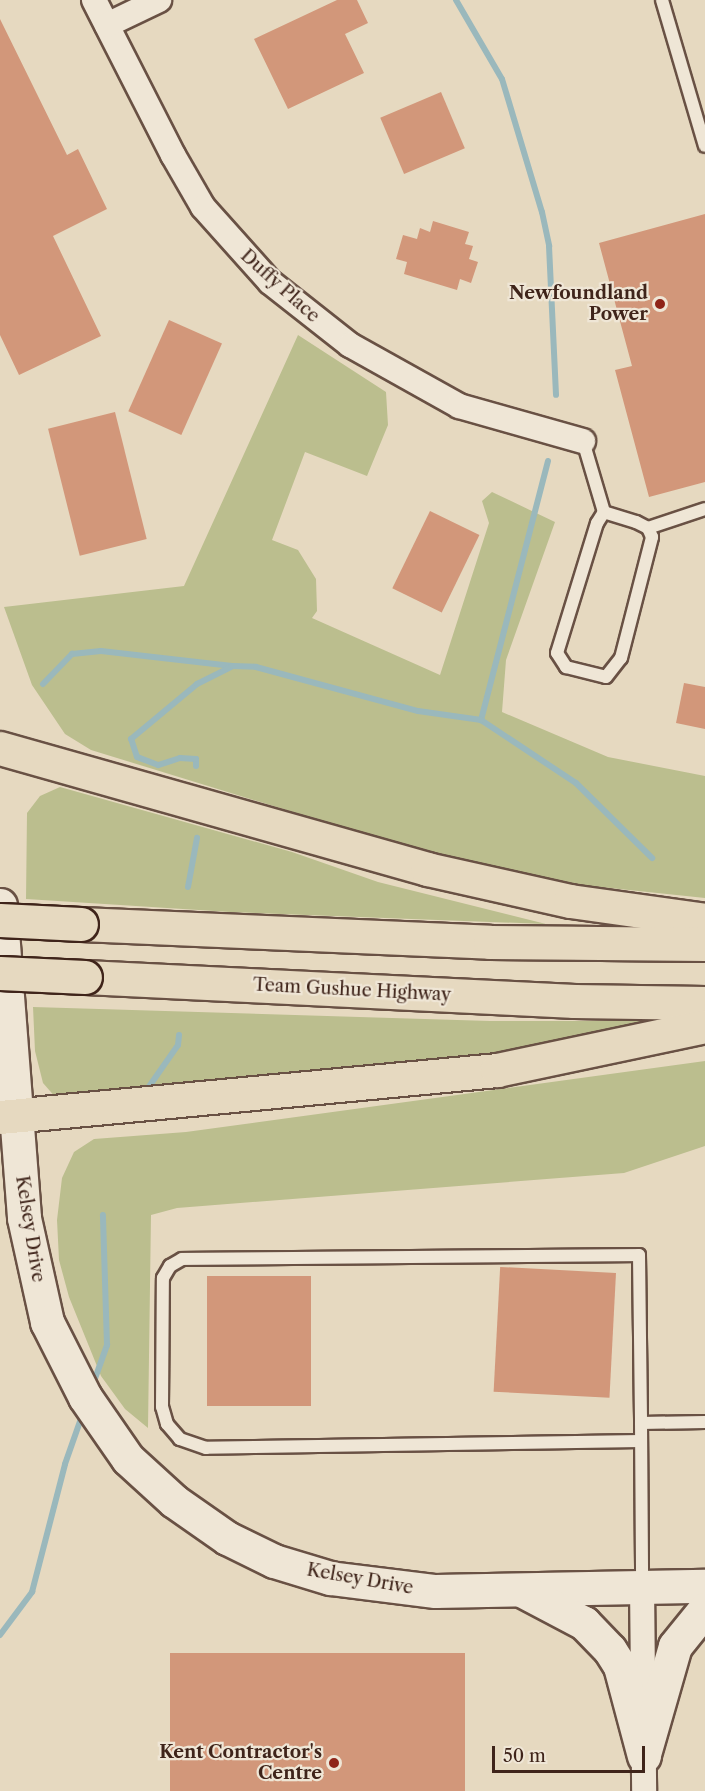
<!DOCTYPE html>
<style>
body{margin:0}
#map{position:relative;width:705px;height:1791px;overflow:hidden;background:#e6d9c0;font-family:"Libre Caslon Text",serif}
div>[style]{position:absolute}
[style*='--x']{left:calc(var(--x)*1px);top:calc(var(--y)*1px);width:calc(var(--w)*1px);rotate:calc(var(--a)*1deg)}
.green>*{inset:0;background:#bbbe8e}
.stream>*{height:6px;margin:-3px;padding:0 3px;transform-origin:3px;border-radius:3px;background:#9ab8bc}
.building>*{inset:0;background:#d2977a;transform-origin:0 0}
.roads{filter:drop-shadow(2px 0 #695144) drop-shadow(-2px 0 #695144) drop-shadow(0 2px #695144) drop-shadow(0 -2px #695144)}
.service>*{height:12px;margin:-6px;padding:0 6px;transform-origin:6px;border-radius:6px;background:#efe6d6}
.minor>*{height:24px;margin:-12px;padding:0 12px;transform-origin:12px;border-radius:12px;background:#efe6d6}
.secondary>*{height:33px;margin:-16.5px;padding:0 16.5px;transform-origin:16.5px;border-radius:16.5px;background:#efe6d6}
.motorway>*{height:33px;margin:-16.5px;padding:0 16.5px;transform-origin:16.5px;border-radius:16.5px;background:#e6d9c0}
.bridges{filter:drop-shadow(2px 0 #3f241a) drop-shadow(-2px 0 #3f241a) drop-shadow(0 2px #3f241a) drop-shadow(0 -2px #3f241a)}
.motorway-bridge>*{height:33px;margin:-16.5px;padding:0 16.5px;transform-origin:16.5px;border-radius:16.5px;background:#e6d9c0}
.dots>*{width:16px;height:16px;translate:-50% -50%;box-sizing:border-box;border:3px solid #efe6d6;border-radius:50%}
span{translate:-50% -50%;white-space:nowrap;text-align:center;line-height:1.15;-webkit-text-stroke:4.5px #efe6d6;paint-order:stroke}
.street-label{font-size:18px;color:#3f241a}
.poi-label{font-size:18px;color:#3f241a;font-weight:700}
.right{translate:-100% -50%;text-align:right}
.scale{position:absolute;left:492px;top:1746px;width:153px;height:27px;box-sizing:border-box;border:3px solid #3f241a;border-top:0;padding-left:8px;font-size:18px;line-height:21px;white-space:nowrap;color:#3f241a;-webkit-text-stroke:4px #efe6d6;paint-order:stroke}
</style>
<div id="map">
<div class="green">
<i style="clip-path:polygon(298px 335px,386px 392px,388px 425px,367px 476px,305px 452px,272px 540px,298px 550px,316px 579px,317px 611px,312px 618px,440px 675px,489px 523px,482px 501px,492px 492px,555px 522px,506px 660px,502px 712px,608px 757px,705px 776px,705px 898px,553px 882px,436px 856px,91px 750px,65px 734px,32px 685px,4px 607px,184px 586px)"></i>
<i style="clip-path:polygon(60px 787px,292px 852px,378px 882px,546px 924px,230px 912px,26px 899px,27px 813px,40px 796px)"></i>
<i style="clip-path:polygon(33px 1007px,490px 1021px,705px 1021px,407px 1068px,57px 1099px,43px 1083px,35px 1051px)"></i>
<i style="clip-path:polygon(705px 1061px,705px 1146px,624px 1173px,177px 1208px,151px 1215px,148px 1428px,125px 1409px,101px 1376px,69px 1297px,59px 1260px,57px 1220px,62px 1178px,74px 1152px,94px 1139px,186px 1132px)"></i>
</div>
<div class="stream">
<i style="--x:456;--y:0;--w:91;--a:59.8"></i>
<i style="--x:502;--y:79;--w:139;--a:73.3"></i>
<i style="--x:542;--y:212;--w:35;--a:78"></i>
<i style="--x:549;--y:246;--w:149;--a:87.3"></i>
<i style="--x:548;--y:461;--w:268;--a:104.5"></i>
<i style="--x:481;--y:720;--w:114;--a:33.6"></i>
<i style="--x:576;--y:783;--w:107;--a:44.6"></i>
<i style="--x:43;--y:684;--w:42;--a:-46"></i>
<i style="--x:72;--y:654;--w:29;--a:-6"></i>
<i style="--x:101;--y:651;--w:132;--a:6.5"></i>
<i style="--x:196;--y:766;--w:7;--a:-90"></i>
<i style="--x:196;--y:759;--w:16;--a:-176"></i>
<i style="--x:180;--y:758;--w:23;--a:162"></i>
<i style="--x:158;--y:765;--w:22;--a:-159"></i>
<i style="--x:137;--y:757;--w:19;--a:-108"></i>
<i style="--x:131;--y:739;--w:86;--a:-39.8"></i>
<i style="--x:197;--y:684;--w:40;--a:-26.6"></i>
<i style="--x:233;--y:666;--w:23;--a:2"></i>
<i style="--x:256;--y:667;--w:168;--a:15.2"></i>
<i style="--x:418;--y:711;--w:64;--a:8.1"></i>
<i style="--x:188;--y:887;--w:50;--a:-79.6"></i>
<i style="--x:148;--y:1088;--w:52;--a:-55.1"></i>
<i style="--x:178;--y:1045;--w:10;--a:-84"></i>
<i style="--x:92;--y:1387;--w:45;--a:-70.3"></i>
<i style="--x:107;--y:1345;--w:130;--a:-91.8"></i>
<i style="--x:0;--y:1635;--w:54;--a:-53.3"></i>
<i style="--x:32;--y:1592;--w:132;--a:-75.5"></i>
<i style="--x:65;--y:1464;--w:54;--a:-70.6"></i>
</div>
<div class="building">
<i style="clip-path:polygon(337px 0,357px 0,368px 23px,345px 34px,364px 73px,288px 109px,254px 39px)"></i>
<i style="clip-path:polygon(0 19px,67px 155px,78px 149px,107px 209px,53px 236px,101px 336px,19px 375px,0 335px)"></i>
<i style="left:441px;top:92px;width:61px;height:66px;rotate:67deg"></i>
<i style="clip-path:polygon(705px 214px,705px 482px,649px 497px,615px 370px,632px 366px,599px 243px)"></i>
<i style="clip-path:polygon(433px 221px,469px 232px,465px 244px,473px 246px,469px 259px,478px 262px,471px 283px,460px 279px,457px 290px,404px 274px,407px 262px,396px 259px,403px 235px,417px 239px,420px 228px,430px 232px)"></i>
<i style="left:169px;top:320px;width:58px;height:100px;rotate:24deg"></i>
<i style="left:115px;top:412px;width:131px;height:69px;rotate:76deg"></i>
<i style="left:430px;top:511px;width:55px;height:86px;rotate:26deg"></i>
<i style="clip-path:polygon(684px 683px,705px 687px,705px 729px,676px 723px)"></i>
<i style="left:616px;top:1273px;width:125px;height:116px;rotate:93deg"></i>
<i style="left:311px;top:1276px;width:130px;height:104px;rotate:90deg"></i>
<i style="left:465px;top:1653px;width:138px;height:295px;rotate:90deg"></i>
</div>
<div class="roads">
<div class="service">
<i style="--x:662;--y:0;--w:152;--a:73.6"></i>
<i style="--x:583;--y:441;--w:74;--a:73.5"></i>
<i style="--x:604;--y:512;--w:13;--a:122"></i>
<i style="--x:597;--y:523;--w:136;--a:107.1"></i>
<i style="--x:557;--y:653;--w:17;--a:57"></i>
<i style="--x:566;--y:667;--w:41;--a:14"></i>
<i style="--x:606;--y:677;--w:24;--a:-52"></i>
<i style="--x:621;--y:658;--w:125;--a:-75.6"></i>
<i style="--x:652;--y:537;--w:10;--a:-114"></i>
<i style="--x:648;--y:528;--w:13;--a:-153"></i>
<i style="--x:636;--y:522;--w:34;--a:-163"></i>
<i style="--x:648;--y:528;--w:60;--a:-18.4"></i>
<i style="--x:641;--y:1423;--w:64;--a:-0.9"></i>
<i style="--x:641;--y:1441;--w:435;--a:179.1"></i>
<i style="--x:206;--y:1448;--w:28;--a:-161"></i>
<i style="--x:180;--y:1439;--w:20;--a:-131"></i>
<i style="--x:167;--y:1424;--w:18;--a:-106"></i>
<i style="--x:162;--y:1407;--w:129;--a:-89.6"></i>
<i style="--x:163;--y:1278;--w:14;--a:-60"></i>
<i style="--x:170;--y:1266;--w:14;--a:-30"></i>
<i style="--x:182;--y:1259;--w:457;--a:-0.5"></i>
<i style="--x:639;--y:1255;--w:168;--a:89.3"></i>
<i style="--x:641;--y:1423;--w:162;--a:89.6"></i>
</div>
<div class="minor">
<i style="--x:94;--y:0;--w:174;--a:63"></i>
<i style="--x:173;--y:155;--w:60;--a:60"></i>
<i style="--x:203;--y:207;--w:101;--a:48.2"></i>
<i style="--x:270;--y:282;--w:102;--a:38.2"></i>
<i style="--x:350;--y:345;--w:125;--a:29.2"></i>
<i style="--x:459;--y:406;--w:129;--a:15.8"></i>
<i style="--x:107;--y:25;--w:58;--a:-25.7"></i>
<i style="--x:642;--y:1585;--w:206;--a:89.4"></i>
</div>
<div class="secondary">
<i style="--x:0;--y:905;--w:314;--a:85.6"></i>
<i style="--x:24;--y:1218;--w:107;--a:77.5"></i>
<i style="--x:47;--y:1322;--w:84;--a:63.1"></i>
<i style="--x:85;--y:1397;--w:75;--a:55.3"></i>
<i style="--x:128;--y:1459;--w:62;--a:42.4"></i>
<i style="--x:174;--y:1501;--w:65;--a:34.9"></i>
<i style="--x:227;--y:1538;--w:52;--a:26.1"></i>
<i style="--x:274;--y:1561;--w:59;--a:16.9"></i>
<i style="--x:330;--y:1578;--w:106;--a:7.1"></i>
<i style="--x:435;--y:1591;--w:270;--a:-1.1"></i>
<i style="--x:523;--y:1591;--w:69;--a:27.7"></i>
<i style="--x:584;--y:1623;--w:37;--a:46"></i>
<i style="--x:610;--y:1650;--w:19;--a:58"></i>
<i style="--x:620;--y:1666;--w:93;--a:75.1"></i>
<i style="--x:644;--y:1754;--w:112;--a:-74"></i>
<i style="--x:675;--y:1646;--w:48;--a:-51"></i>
</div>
<div class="motorway">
<i style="--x:0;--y:748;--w:444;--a:15.8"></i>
<i style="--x:427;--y:869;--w:147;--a:12.6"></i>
<i style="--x:570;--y:901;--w:136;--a:8"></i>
<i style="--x:81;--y:924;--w:409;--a:2.5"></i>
<i style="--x:490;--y:942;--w:215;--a:0.5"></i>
<i style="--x:85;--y:977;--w:490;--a:2.8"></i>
<i style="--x:574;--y:1001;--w:131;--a:0.9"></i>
<i style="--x:0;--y:1117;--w:499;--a:-5.4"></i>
<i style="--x:497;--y:1070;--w:213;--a:-11.9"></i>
</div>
</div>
<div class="bridges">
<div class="motorway-bridge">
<i style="--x:0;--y:920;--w:81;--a:2.8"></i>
<i style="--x:0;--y:973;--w:85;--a:2.7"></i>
</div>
</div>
<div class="dots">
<i style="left:660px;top:304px;background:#8f2418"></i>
<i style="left:334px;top:1763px;background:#8f2418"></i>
</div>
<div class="street-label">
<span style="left:280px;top:286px;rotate:42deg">Duffy Place</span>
<span style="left:352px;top:990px;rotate:3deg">Team Gushue Highway</span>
<span style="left:30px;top:1229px;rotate:81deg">Kelsey Drive</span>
<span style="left:360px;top:1579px;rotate:10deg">Kelsey Drive</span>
</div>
<div class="poi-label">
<span class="right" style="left:648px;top:304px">Newfoundland<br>Power</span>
<span class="right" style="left:322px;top:1763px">Kent Contractor's<br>Centre</span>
</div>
<div class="scale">50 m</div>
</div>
